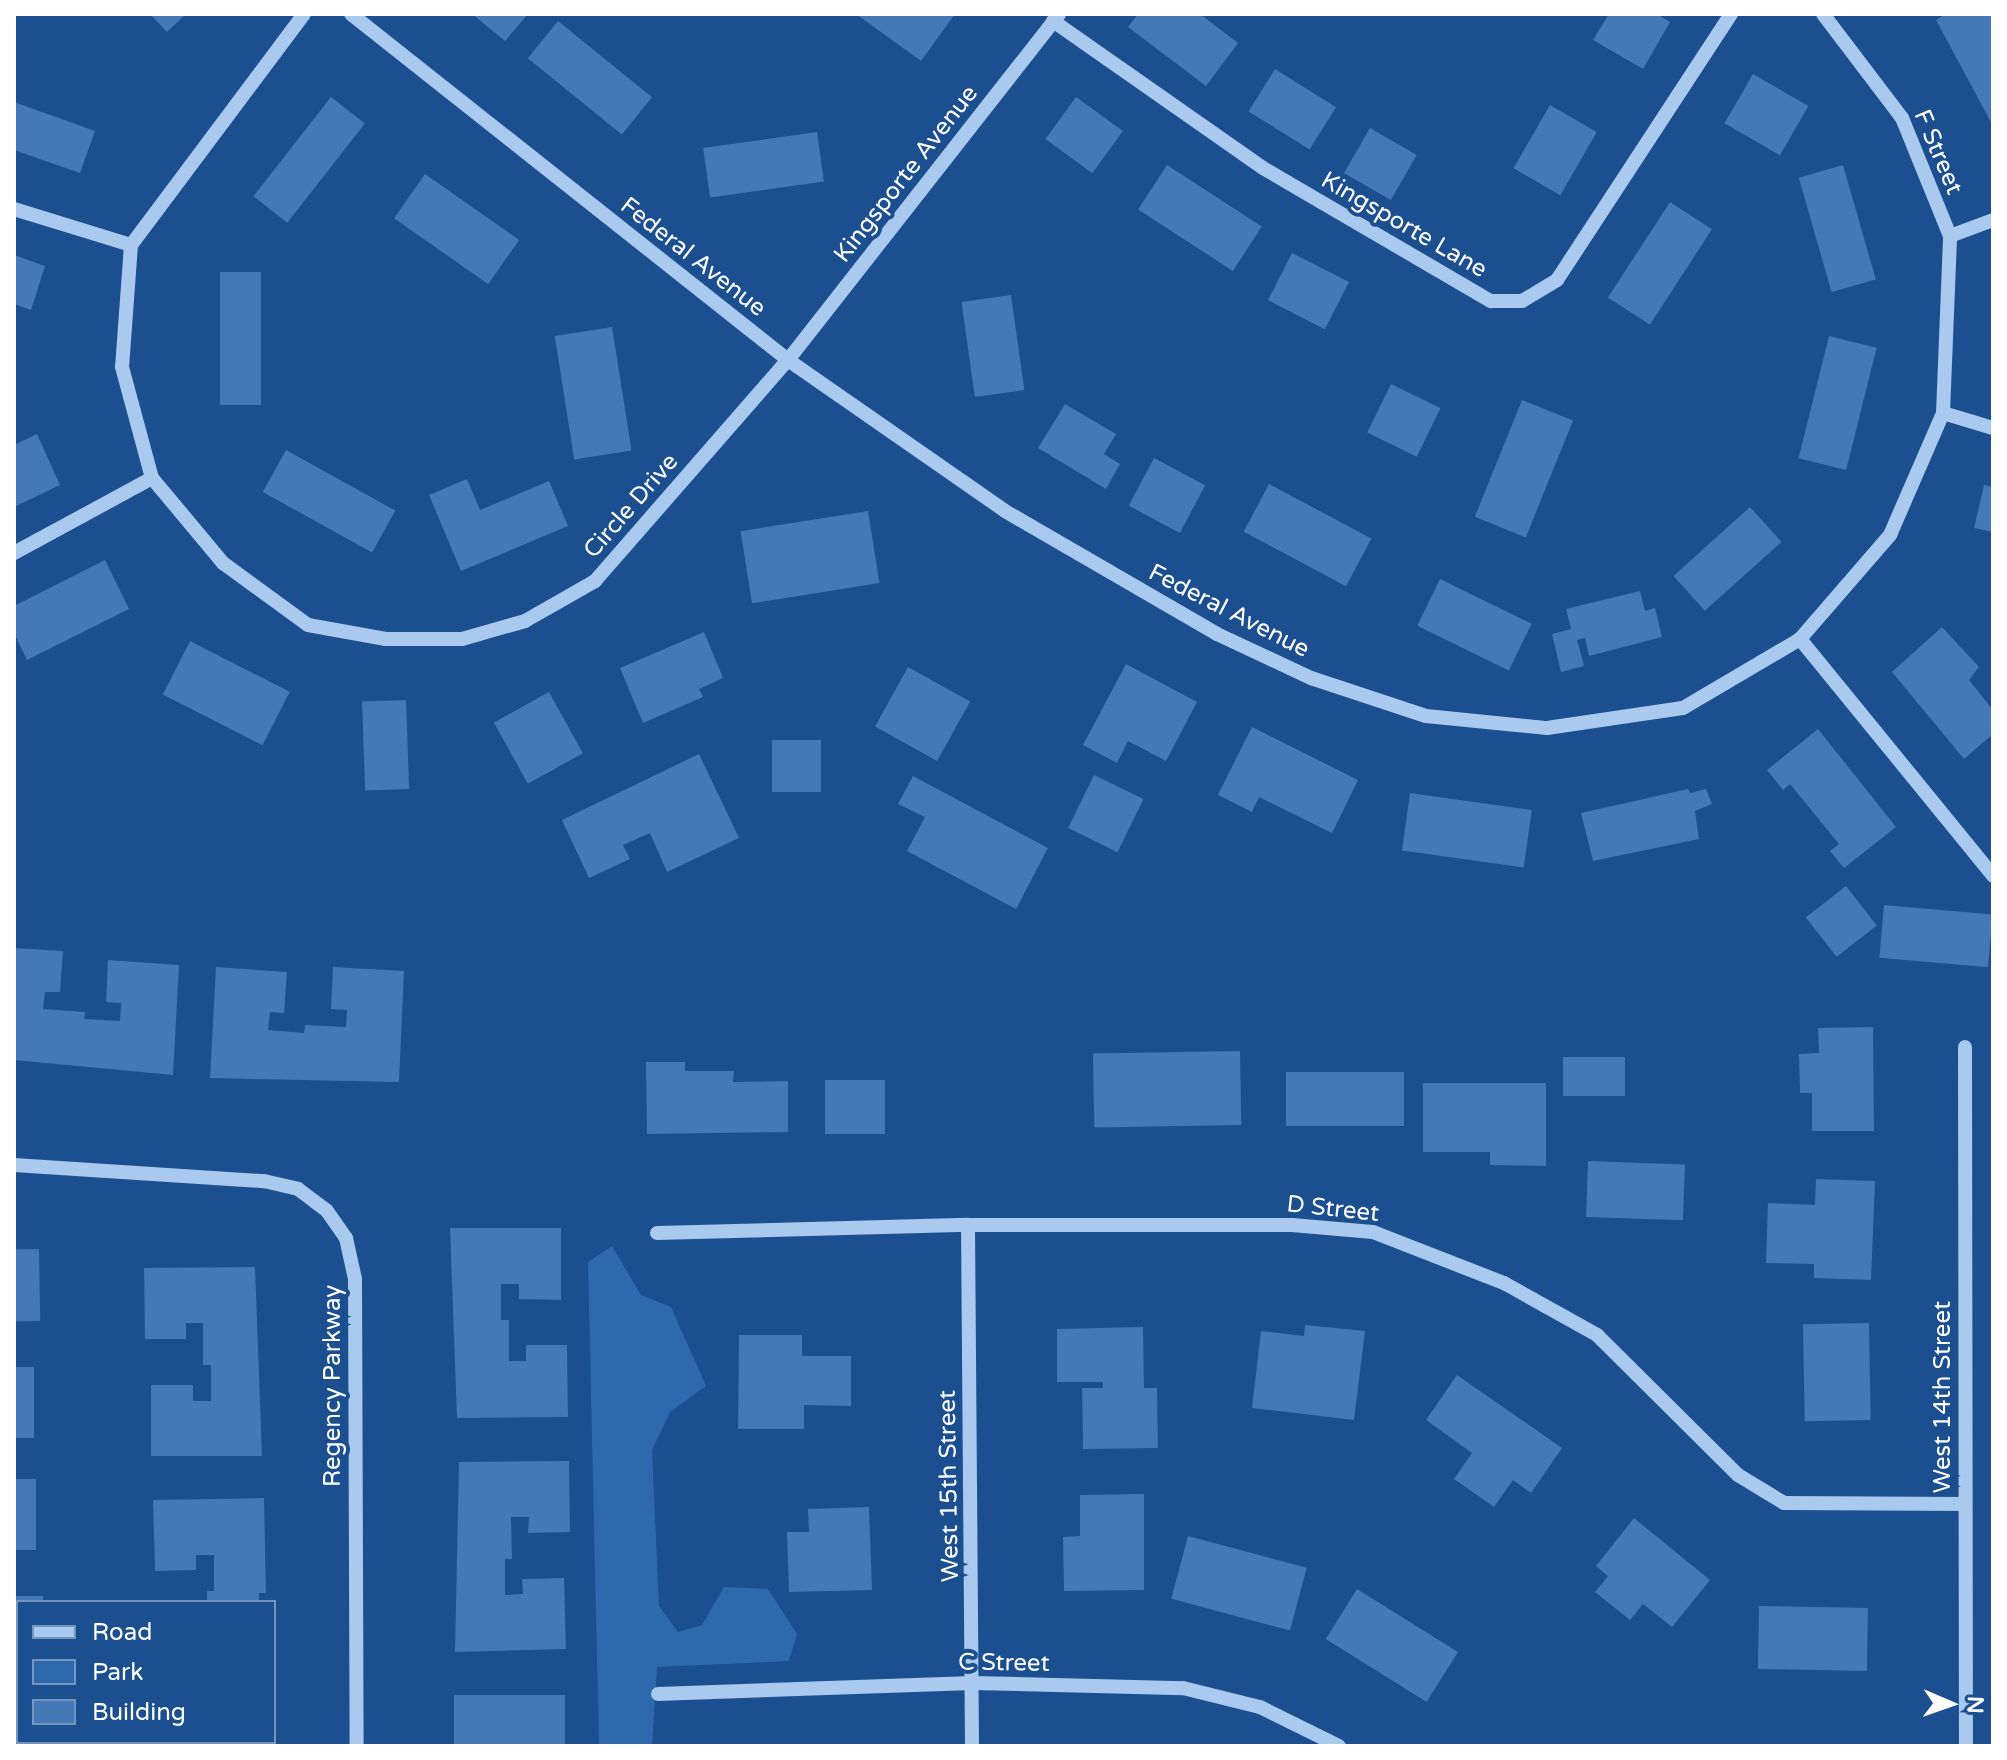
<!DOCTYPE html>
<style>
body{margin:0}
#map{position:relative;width:2007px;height:1760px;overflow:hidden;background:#1b4f8f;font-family:"Varela Round",sans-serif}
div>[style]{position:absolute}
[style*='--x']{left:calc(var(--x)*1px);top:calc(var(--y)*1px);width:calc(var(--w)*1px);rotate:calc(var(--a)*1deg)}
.green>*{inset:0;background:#2e69ad}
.building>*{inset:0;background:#4478b7;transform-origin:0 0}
.minor>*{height:14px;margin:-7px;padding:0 7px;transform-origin:7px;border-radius:7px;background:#a9c9ee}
span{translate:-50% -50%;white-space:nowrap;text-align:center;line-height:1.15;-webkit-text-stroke:8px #1b4f8f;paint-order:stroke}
.street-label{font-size:24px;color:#fff}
.frame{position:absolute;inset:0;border:16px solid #fff;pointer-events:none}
.legend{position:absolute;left:16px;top:1600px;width:260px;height:144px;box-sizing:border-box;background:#1b4f8f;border:2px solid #7695bc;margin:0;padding:10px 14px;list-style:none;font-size:24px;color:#fff}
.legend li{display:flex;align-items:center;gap:16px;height:40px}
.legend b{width:40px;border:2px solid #7695bc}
.north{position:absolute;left:1911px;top:1664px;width:80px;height:80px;-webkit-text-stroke:6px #1b4f8f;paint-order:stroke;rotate:92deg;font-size:22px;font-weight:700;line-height:32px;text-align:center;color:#fff}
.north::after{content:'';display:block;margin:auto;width:28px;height:36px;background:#fff;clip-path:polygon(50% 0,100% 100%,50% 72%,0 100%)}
</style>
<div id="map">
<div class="green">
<i style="clip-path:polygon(612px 1246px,641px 1295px,671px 1307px,706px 1386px,670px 1412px,652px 1450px,659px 1606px,678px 1632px,702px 1625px,724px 1587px,768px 1589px,797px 1634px,789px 1661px,657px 1667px,652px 1746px,599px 1746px,588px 1262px)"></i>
</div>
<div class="building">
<i style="clip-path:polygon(150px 14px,186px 14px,167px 32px)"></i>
<i style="clip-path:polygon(472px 14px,528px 14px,505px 41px)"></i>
<i style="clip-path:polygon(856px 14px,955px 14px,921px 61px)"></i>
<i style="clip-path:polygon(1138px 14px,1200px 14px,1238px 43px,1206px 86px,1128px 27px)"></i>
<i style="clip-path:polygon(1609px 14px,1657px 14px,1670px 22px,1643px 69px,1593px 40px)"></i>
<i style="clip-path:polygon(1946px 14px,1993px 14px,1993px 126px,1936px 20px)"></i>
<i style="left:558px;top:21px;width:121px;height:48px;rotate:39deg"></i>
<i style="left:1275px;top:69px;width:72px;height:50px;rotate:32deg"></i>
<i style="left:1753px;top:74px;width:64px;height:57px;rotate:30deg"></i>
<i style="left:331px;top:97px;width:43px;height:126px;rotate:38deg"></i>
<i style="left:1076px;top:97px;width:58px;height:52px;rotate:36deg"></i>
<i style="clip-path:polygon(14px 102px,95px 131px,80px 173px,14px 150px)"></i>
<i style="left:1550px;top:105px;width:54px;height:73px;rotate:30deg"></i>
<i style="left:1370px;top:128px;width:54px;height:52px;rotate:30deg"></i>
<i style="left:817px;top:132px;width:50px;height:115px;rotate:82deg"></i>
<i style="left:1167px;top:165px;width:113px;height:53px;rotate:33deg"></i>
<i style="left:1843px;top:165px;width:119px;height:46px;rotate:74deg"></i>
<i style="left:425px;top:174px;width:115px;height:54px;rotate:35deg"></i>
<i style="left:1670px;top:202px;width:50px;height:114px;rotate:33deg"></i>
<i style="left:1292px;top:253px;width:64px;height:53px;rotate:27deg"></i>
<i style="clip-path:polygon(14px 255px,45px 266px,31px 310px,14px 304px)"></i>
<i style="left:220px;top:272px;width:41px;height:133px"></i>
<i style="left:1011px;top:295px;width:96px;height:50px;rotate:82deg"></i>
<i style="left:612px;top:327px;width:125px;height:58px;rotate:81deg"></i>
<i style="left:1829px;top:336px;width:49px;height:126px;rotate:14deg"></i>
<i style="left:1391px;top:384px;width:55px;height:54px;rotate:26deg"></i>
<i style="left:1522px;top:400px;width:55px;height:126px;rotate:22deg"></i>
<i style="clip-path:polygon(1065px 404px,1116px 434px,1104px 454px,1120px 464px,1106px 489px,1038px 448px)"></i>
<i style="clip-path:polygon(37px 434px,60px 485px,14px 507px,14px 445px)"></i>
<i style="left:286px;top:450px;width:125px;height:48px;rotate:29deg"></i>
<i style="left:1154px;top:458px;width:58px;height:54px;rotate:28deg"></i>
<i style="clip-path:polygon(467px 479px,480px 510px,549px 481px,568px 526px,461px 571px,429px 495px)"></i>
<i style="left:1269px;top:484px;width:116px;height:54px;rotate:28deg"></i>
<i style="clip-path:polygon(1984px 485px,1993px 487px,1993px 532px,1974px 528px)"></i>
<i style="left:1750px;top:507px;width:47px;height:103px;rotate:48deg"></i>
<i style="left:868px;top:511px;width:73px;height:129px;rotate:81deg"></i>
<i style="clip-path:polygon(105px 560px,129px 609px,27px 660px,14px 633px,14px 606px)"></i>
<i style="left:1440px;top:579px;width:102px;height:52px;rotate:26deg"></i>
<i style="clip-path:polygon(1640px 591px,1645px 611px,1655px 608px,1662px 637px,1589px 656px,1585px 638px,1577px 640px,1584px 666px,1561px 672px,1552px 634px,1571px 629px,1566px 609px)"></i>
<i style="clip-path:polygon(1942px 627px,1979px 667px,1969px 680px,1993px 710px,1993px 734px,1964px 759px,1892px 672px)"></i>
<i style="clip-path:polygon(704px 632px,723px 678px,699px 689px,703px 697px,643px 723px,620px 668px)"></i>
<i style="left:190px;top:641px;width:112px;height:60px;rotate:27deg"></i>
<i style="clip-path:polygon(1126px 664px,1197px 702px,1166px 761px,1128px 741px,1117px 763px,1083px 745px)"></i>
<i style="left:908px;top:667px;width:71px;height:68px;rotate:29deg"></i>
<i style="left:549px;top:692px;width:70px;height:63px;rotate:61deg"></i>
<i style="left:406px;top:700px;width:89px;height:44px;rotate:88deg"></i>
<i style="clip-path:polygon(1252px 727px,1358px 780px,1332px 833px,1259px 797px,1252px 812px,1218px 795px)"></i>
<i style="clip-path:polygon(1818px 729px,1896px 827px,1844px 868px,1830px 851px,1839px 844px,1790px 784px,1783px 790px,1767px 770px)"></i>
<i style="left:821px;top:740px;width:52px;height:49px;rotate:90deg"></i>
<i style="clip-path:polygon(699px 754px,739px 838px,667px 872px,650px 833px,623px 845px,630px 859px,589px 878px,562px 820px)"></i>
<i style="left:1094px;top:775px;width:55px;height:59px;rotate:26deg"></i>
<i style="clip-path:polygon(913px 776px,1048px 848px,1016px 909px,907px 851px,925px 817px,898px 804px)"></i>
<i style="clip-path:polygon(1688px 789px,1690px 793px,1706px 789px,1712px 804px,1695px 811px,1699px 839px,1593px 861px,1581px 813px)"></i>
<i style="left:1410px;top:793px;width:123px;height:58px;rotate:8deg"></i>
<i style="left:1846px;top:886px;width:50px;height:51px;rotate:52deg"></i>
<i style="left:1884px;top:905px;width:109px;height:53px;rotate:5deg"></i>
<i style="clip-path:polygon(14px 948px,63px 951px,60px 992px,45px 992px,43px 1009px,85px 1012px,84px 1019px,120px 1021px,121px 1003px,106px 1002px,108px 960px,179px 965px,173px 1075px,14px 1060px)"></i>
<i style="clip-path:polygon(216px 967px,287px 972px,284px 1013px,270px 1012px,268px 1030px,304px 1033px,305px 1025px,346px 1027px,347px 1010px,331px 1009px,333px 967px,404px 971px,399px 1082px,210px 1078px)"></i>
<i style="clip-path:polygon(1873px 1027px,1874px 1131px,1812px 1131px,1812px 1093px,1800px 1093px,1799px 1054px,1819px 1053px,1818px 1028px)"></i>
<i style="left:1240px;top:1051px;width:74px;height:147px;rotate:89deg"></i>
<i style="left:1563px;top:1057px;width:62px;height:39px"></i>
<i style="clip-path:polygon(646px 1062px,685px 1062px,685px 1071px,734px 1071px,733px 1082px,788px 1081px,788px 1132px,647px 1134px)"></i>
<i style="left:1286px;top:1072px;width:118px;height:54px"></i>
<i style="left:825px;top:1080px;width:60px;height:54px"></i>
<i style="clip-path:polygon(1423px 1083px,1546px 1083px,1546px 1166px,1490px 1165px,1490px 1152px,1423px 1152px)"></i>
<i style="left:1588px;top:1161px;width:97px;height:56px;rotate:2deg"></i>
<i style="clip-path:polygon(1816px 1179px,1875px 1181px,1871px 1280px,1814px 1278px,1814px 1264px,1766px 1263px,1768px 1203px,1815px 1205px)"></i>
<i style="clip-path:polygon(450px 1228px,561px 1228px,561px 1300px,519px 1299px,519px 1284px,501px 1284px,501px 1320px,509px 1320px,509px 1361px,526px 1361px,526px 1345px,567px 1345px,568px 1417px,457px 1418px)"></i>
<i style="left:39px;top:1249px;width:72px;height:25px;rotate:89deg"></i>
<i style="clip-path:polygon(255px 1267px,262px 1456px,151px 1456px,151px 1385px,193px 1385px,193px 1401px,211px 1401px,211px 1365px,203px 1365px,203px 1323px,186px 1323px,186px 1339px,145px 1339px,144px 1268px)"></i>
<i style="left:1869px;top:1323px;width:97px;height:66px;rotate:89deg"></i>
<i style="clip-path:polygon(1305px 1325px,1365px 1331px,1354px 1420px,1252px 1408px,1261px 1331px,1304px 1336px)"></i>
<i style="clip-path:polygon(1143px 1327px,1144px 1388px,1157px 1388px,1158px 1448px,1083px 1449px,1082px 1388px,1103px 1388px,1103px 1382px,1057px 1382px,1057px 1329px)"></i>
<i style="clip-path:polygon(739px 1335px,802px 1335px,802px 1356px,851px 1356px,851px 1406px,804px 1405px,804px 1429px,738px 1429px)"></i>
<i style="left:14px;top:1367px;width:20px;height:71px"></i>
<i style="clip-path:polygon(1457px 1375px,1562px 1448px,1531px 1493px,1513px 1480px,1494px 1507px,1454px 1479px,1472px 1453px,1426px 1420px)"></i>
<i style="clip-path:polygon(569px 1461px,570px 1532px,528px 1533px,529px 1517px,511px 1517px,512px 1559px,505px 1559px,505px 1595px,523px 1594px,522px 1579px,564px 1578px,566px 1649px,455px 1652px,459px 1462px)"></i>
<i style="left:14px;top:1479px;width:22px;height:71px"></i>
<i style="clip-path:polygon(1144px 1494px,1144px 1590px,1064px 1591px,1063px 1537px,1080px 1536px,1080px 1495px)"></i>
<i style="clip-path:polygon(264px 1498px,266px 1593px,259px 1593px,259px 1602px,207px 1602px,207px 1591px,214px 1591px,214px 1555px,196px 1555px,196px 1570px,155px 1571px,153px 1500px)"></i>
<i style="clip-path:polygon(869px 1507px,872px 1590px,789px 1592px,787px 1532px,809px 1532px,808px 1509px)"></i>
<i style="clip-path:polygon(1634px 1518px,1710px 1580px,1672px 1627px,1643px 1604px,1630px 1620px,1595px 1592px,1608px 1576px,1596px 1566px)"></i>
<i style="left:1188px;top:1536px;width:123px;height:65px;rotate:15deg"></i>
<i style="left:1357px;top:1589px;width:119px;height:59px;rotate:32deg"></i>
<i style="clip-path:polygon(14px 1596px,43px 1596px,43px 1602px,18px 1602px,18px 1668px)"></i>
<i style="left:1759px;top:1606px;width:109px;height:63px;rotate:1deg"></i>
<i style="left:454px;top:1695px;width:111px;height:51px"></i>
<i style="clip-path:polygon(14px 1718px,18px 1742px,44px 1746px,14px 1746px)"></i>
<i style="left:148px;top:1742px;width:110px;height:4px"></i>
</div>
<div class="minor">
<i style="--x:304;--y:14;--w:289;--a:126.8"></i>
<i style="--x:131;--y:245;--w:122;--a:94.2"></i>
<i style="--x:122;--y:367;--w:115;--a:74.9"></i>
<i style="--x:152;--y:478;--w:111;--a:50.1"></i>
<i style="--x:223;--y:563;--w:105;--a:36.1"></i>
<i style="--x:308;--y:625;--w:79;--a:10.2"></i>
<i style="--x:386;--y:639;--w:76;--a:0"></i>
<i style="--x:462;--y:639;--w:66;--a:-15.9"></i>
<i style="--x:525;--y:621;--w:81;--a:-29.7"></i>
<i style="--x:595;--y:581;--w:293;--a:-48.9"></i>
<i style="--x:788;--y:360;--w:439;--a:-51.9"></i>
<i style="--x:351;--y:14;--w:557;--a:38.37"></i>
<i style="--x:788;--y:360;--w:264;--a:34.8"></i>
<i style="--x:1005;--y:511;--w:245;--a:30.1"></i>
<i style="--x:1217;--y:634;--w:104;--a:25.1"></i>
<i style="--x:1311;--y:678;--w:121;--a:18.3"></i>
<i style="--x:1426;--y:716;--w:122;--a:5.7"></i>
<i style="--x:1547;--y:728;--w:137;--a:-8.4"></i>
<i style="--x:1683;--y:708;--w:136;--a:-30.5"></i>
<i style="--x:1800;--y:639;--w:138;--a:-49.1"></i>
<i style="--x:1890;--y:535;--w:133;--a:-66.5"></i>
<i style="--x:1943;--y:413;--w:177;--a:-87.7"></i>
<i style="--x:1950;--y:236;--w:127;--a:-112.1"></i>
<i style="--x:1902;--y:118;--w:131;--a:-127.2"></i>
<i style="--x:1053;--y:21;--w:256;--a:35"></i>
<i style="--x:1263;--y:168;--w:264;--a:30.3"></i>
<i style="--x:1491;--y:301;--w:31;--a:0"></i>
<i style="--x:1522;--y:301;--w:41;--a:-31"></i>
<i style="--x:1557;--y:280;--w:318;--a:-56.8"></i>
<i style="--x:14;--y:209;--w:122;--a:17.1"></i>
<i style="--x:1950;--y:236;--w:46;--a:-20.4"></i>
<i style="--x:1943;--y:413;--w:52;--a:16.7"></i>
<i style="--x:14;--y:553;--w:157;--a:-28.5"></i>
<i style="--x:1800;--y:639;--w:306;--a:50.8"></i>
<i style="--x:1965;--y:1047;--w:699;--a:89.92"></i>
<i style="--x:14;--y:1165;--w:251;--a:3.7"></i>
<i style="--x:264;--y:1181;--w:35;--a:13"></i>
<i style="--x:298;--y:1189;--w:36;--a:37"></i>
<i style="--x:327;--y:1211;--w:33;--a:55"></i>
<i style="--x:346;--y:1238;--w:42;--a:77.6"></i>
<i style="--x:355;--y:1279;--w:467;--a:89.8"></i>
<i style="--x:968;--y:1225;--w:521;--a:89.56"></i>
<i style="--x:657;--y:1233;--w:311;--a:-1.5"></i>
<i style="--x:968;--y:1225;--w:324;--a:0"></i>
<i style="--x:1292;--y:1225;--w:81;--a:4.9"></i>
<i style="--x:1373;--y:1232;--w:141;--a:21.3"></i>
<i style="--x:1504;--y:1283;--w:107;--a:29.2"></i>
<i style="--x:1597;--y:1335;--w:199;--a:44.8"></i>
<i style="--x:1738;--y:1475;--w:54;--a:31.3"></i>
<i style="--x:1784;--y:1503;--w:181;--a:0.3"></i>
<i style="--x:658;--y:1694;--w:315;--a:-2"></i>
<i style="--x:973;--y:1683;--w:210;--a:1.4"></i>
<i style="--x:1183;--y:1688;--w:79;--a:13.9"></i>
<i style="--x:1260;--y:1707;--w:88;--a:26.3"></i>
</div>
<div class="street-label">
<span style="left:1938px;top:152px;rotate:67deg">F Street</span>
<span style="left:906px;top:174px;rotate:-52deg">Kingsporte Avenue</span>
<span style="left:1404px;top:225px;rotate:30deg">Kingsporte Lane</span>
<span style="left:693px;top:257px;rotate:38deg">Federal Avenue</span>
<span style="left:631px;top:506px;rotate:-49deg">Circle Drive</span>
<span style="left:1229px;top:611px;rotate:27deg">Federal Avenue</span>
<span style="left:1333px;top:1209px;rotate:6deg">D Street</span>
<span style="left:333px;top:1386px;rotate:-90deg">Regency Parkway</span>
<span style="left:1943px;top:1397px;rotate:-90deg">West 14th Street</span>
<span style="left:949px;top:1486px;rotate:-91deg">West 15th Street</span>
<span style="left:1004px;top:1663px;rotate:1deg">C Street</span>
</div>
<div class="frame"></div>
<ul class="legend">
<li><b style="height:10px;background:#a9c9ee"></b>Road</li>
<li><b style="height:22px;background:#2e69ad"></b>Park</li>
<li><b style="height:22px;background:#4478b7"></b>Building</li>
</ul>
<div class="north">N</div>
</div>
